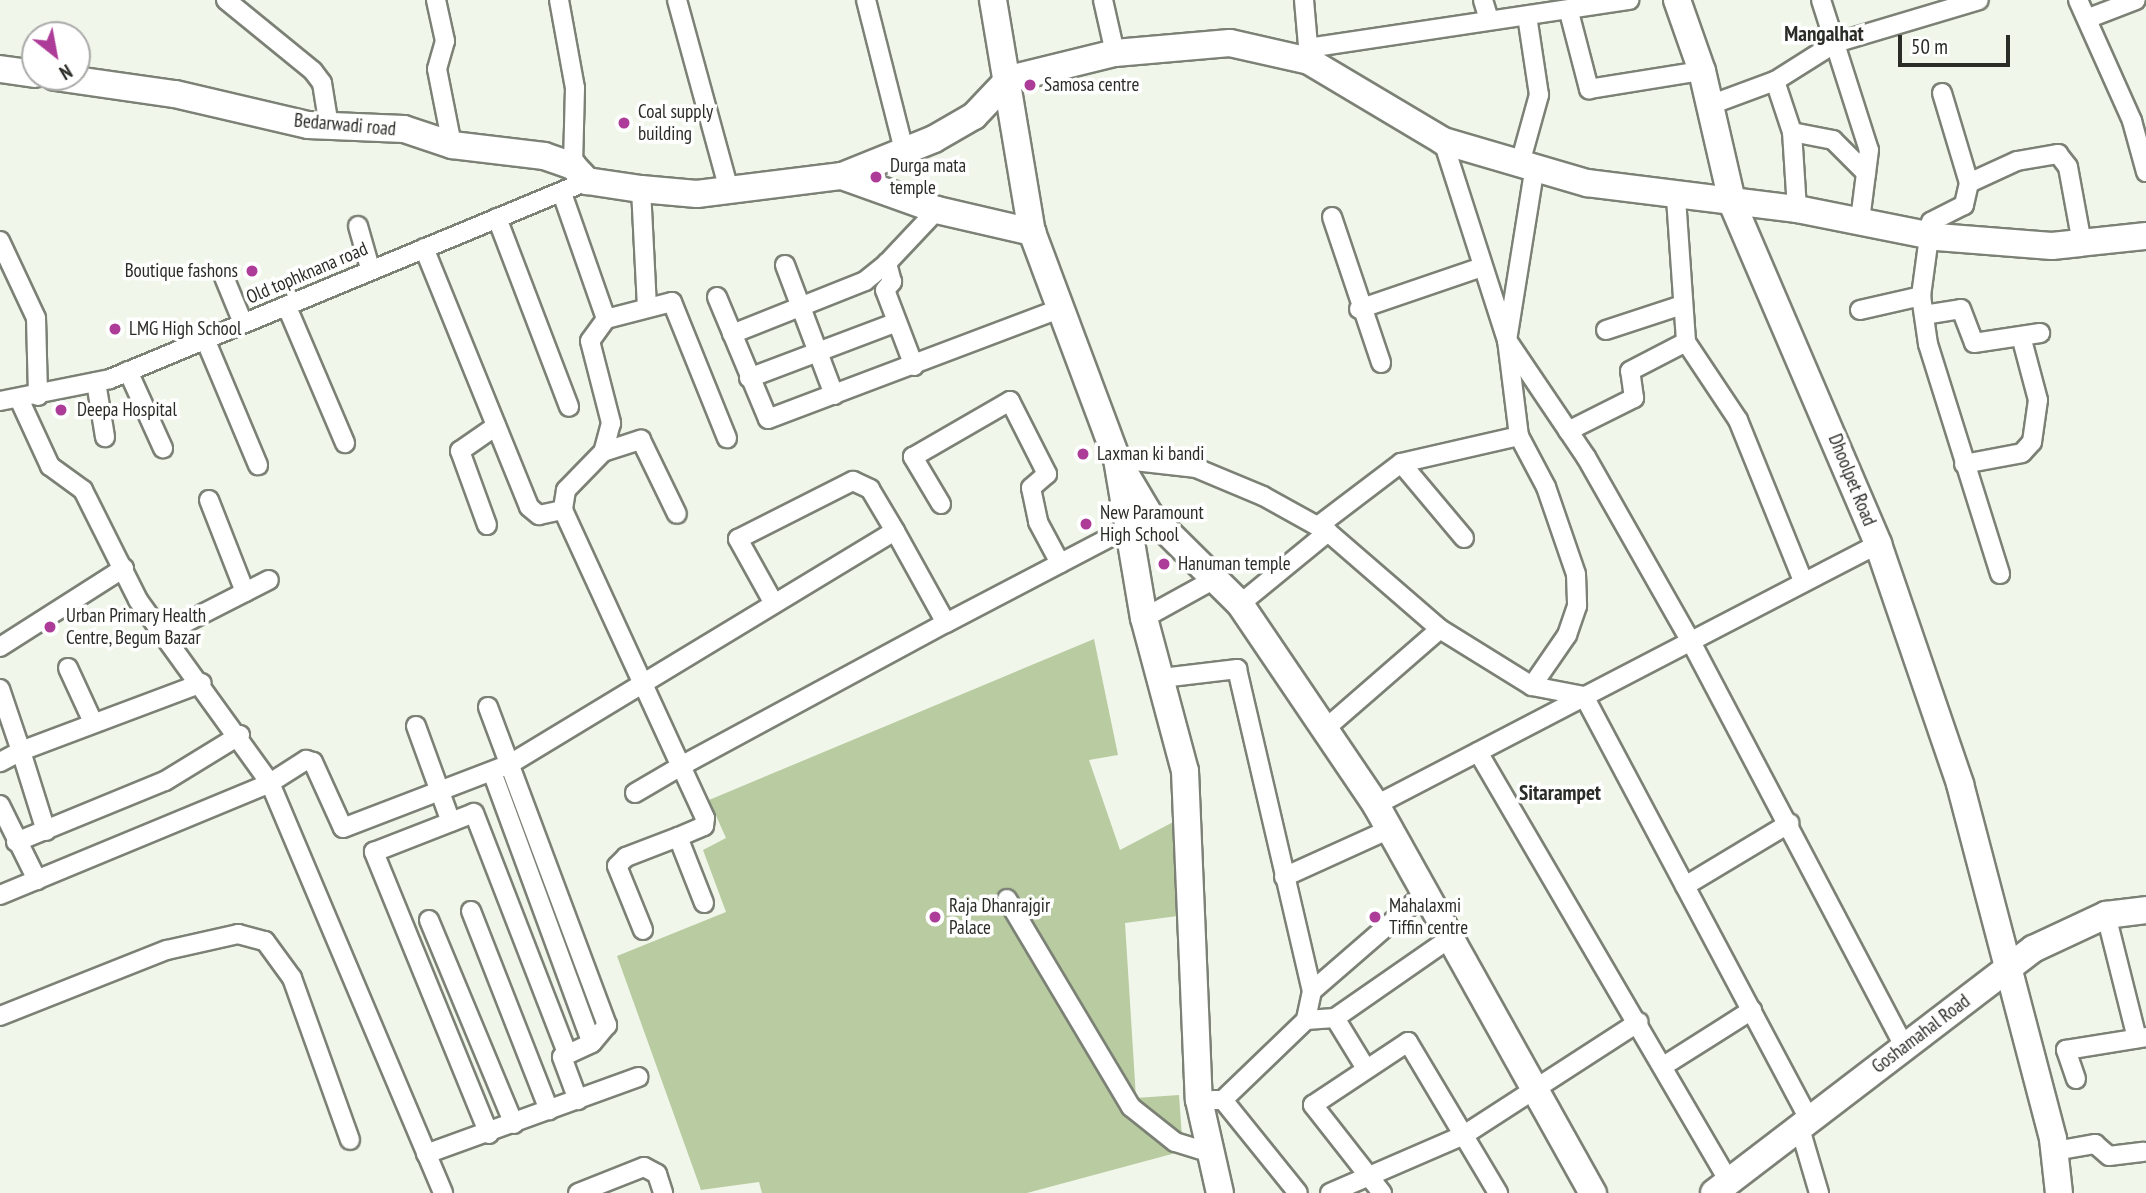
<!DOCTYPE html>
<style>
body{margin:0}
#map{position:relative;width:2146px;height:1193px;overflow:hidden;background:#f1f6ea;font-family:"PT Sans Narrow",sans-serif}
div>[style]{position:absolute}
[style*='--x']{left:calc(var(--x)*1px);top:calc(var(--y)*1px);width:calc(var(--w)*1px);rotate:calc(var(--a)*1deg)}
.green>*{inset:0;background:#b9cba0}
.roads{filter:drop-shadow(2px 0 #7c8176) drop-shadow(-2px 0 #7c8176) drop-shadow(0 2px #7c8176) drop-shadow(0 -2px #7c8176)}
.street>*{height:18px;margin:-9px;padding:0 9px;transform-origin:9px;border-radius:9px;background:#fff}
.secondary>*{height:26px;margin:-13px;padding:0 13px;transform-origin:13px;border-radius:13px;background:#fff}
.dots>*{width:19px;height:19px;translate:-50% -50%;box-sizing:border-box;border:4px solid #fff;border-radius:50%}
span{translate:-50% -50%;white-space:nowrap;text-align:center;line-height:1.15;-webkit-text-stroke:7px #fff;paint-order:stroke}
.poi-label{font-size:19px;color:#2a2c27}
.left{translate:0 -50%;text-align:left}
.right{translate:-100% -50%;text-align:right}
.street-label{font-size:19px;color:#2a2c27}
.neighbourhood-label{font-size:21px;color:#2a2c27;font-weight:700}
.north{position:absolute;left:21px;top:21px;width:70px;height:70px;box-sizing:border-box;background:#fff;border:2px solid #aaaba9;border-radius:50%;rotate:149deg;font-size:19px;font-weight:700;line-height:28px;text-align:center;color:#2a2c27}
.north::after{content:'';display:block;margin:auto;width:24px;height:32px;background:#ad3c98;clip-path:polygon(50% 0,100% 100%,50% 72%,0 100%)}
.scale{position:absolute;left:1898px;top:35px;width:112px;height:32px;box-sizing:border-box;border:4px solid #2a2c27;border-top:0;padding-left:9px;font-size:21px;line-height:24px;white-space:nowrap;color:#2a2c27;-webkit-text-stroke:5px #fff;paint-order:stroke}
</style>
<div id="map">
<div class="green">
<i style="clip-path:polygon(1094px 639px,1118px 755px,1089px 760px,1120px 850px,1177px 820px,1185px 915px,1125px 923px,1136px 1098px,1179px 1095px,1183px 1151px,1027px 1193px,762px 1193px,759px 1182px,701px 1190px,617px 956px,726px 912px,703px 850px,726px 838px,709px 800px)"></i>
</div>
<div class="roads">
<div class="street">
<i style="--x:226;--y:0;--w:112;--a:39.2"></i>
<i style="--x:313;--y:71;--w:15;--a:53"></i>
<i style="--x:322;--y:83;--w:44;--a:80.8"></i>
<i style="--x:436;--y:0;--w:42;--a:77.6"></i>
<i style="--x:445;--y:41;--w:29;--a:106"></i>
<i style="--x:437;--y:69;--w:77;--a:78.8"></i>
<i style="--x:559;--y:0;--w:89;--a:79.7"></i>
<i style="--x:575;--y:88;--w:78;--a:91.5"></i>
<i style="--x:677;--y:0;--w:197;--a:74.7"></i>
<i style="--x:866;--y:0;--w:155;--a:75.8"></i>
<i style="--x:1103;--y:0;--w:54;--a:77.2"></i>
<i style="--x:1304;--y:0;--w:57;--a:85"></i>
<i style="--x:1483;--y:0;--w:21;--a:73"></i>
<i style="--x:1821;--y:0;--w:157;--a:72.3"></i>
<i style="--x:1869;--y:150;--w:71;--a:97.3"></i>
<i style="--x:2078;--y:0;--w:133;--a:65.9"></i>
<i style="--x:2132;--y:121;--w:53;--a:74.6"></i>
<i style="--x:1569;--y:12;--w:80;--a:75.4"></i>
<i style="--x:1589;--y:89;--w:114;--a:-9.1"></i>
<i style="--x:2089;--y:18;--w:50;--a:-21"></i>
<i style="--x:1308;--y:48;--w:325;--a:-8.5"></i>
<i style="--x:1942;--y:93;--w:94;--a:73.3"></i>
<i style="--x:1969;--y:183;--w:23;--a:103"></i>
<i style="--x:1964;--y:205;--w:37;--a:153"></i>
<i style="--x:1931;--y:222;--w:75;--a:97.7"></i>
<i style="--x:1921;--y:296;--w:49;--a:81.7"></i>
<i style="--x:1928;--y:344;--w:241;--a:72.6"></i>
<i style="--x:1710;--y:105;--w:69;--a:-20.3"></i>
<i style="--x:1792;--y:132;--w:42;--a:11"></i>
<i style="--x:1833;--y:140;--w:47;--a:45"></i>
<i style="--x:1443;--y:141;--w:209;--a:72.2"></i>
<i style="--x:1507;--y:340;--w:97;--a:82.9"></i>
<i style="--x:1519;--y:167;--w:75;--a:-74.5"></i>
<i style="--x:1539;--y:95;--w:80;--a:-98.6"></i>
<i style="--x:1534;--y:172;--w:170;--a:99.1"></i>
<i style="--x:1507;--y:340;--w:141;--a:56"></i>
<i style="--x:1586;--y:457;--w:210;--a:60.4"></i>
<i style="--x:1690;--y:640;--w:461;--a:62.2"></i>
<i style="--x:1969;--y:183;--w:53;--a:-24.6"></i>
<i style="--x:2017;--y:161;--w:42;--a:-9.7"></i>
<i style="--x:2058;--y:154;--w:16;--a:52"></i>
<i style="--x:2068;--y:167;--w:77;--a:79.6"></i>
<i style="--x:641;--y:189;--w:118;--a:87.1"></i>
<i style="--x:563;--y:196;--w:130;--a:70.7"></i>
<i style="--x:606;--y:319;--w:27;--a:126"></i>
<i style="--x:590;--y:341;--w:85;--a:75.6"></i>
<i style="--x:611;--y:423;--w:30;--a:105"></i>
<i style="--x:603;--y:452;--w:53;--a:134.2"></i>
<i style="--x:566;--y:490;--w:20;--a:99"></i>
<i style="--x:1676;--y:198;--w:144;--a:86"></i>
<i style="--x:1686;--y:342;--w:94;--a:56.3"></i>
<i style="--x:1738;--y:420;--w:174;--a:68"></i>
<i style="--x:1797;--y:209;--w:77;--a:-93.7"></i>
<i style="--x:1792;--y:132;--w:54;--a:-108.4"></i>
<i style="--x:1775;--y:81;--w:71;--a:-32.3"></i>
<i style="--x:1835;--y:43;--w:150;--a:-16.6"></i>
<i style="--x:1332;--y:217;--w:154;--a:71.4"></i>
<i style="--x:497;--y:218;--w:202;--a:69.1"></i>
<i style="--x:358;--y:226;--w:44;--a:74.1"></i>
<i style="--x:0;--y:241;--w:85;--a:64.9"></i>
<i style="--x:36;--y:318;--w:78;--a:88.5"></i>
<i style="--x:424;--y:248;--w:279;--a:67.9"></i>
<i style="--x:529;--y:507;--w:13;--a:39"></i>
<i style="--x:539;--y:515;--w:25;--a:-12"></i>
<i style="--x:563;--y:510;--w:282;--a:65.3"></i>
<i style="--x:681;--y:766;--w:301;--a:-28.4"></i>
<i style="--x:785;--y:265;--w:139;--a:69.3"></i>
<i style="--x:224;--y:277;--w:50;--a:67.6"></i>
<i style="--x:717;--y:297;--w:132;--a:67.3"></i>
<i style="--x:768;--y:419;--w:308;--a:-20.7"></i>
<i style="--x:287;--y:307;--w:148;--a:66.9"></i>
<i style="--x:1359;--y:309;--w:130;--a:-18.9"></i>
<i style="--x:1860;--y:310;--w:63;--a:-12.9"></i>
<i style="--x:1924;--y:315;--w:37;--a:-9"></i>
<i style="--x:1961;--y:309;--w:36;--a:69"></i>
<i style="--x:1974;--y:343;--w:67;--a:-8.6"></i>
<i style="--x:606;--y:319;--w:68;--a:-14.4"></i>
<i style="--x:672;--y:302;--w:147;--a:68"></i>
<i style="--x:1606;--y:330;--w:77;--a:-18.2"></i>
<i style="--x:732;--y:334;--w:143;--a:-21.7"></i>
<i style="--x:865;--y:281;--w:28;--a:-39"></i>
<i style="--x:205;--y:339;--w:137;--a:67.2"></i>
<i style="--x:914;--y:366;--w:81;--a:-110.9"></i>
<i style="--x:885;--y:290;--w:11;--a:-49"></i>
<i style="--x:892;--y:282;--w:20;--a:-105"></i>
<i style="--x:887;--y:263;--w:73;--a:-46.7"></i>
<i style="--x:128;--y:371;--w:85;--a:65.6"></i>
<i style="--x:749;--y:378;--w:158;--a:-20.7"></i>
<i style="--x:96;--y:382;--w:56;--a:80.7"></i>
<i style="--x:0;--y:401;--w:112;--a:-11.3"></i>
<i style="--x:110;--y:379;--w:516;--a:-22.54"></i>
<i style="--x:20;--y:401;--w:72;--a:65.2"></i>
<i style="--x:50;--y:466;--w:41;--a:36"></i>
<i style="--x:83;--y:490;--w:123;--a:63.4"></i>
<i style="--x:138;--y:600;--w:226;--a:54.2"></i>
<i style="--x:270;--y:783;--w:445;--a:67.1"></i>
<i style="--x:1568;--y:431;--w:74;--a:-26.6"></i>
<i style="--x:1634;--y:398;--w:27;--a:-98"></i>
<i style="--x:1630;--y:371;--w:63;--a:-27.4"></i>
<i style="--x:603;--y:452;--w:40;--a:-18"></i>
<i style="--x:641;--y:440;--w:82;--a:64.1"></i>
<i style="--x:1117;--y:459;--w:80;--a:6.5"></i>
<i style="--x:1196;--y:468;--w:73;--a:22.7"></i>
<i style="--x:1263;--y:496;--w:74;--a:29"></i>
<i style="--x:1328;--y:532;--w:148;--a:40.9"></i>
<i style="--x:1440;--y:629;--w:108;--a:31.8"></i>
<i style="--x:1532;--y:686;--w:53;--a:10.9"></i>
<i style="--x:1584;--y:696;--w:476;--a:62"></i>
<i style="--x:1401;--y:463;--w:98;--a:50"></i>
<i style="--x:1964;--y:464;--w:59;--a:-10.7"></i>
<i style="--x:2022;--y:453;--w:15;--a:-48"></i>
<i style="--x:2032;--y:442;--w:42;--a:-81.9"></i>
<i style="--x:2038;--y:400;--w:66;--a:-104.9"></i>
<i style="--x:209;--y:500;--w:99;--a:68.6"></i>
<i style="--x:941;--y:504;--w:55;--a:-120.8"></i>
<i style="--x:913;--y:457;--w:112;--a:-30"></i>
<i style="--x:1010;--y:401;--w:82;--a:63.1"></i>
<i style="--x:1047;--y:474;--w:21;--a:139"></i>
<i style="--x:1031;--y:488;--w:35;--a:78"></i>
<i style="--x:1038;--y:522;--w:47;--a:61.8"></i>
<i style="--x:487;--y:525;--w:79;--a:-110"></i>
<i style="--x:460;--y:451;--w:44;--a:-34.8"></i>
<i style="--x:1318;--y:526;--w:104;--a:-37.2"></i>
<i style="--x:1401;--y:463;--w:121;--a:-12.9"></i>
<i style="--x:1519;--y:436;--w:58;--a:62.1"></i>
<i style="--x:1546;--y:487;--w:92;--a:71"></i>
<i style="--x:1576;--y:574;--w:32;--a:88"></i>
<i style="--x:1577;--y:606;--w:31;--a:109"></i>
<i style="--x:1567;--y:635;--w:62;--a:124.5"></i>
<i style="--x:772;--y:600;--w:70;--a:-119.1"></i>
<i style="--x:738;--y:539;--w:129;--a:-26.8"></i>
<i style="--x:853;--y:481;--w:19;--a:25"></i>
<i style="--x:870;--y:489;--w:49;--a:59.2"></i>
<i style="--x:1240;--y:604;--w:114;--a:-39.3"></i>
<i style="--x:1144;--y:618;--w:81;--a:-28.8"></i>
<i style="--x:161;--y:635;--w:121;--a:-27"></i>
<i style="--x:0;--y:647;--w:147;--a:-32.5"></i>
<i style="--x:68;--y:668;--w:60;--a:65.2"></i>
<i style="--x:1162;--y:678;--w:76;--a:-6.8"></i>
<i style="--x:1237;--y:669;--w:331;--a:76.9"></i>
<i style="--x:1312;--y:991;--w:30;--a:102"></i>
<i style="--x:1306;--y:1020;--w:115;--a:136.1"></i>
<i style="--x:0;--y:689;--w:65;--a:71.3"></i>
<i style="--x:21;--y:751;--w:24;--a:152"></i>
<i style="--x:488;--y:707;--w:340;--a:69.5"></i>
<i style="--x:607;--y:1025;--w:23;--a:130"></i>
<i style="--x:592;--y:1043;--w:33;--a:155"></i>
<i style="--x:562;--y:1057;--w:46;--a:69.6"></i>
<i style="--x:416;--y:726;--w:102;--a:70"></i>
<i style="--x:1325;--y:729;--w:152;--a:-41"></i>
<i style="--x:1478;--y:752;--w:496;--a:59.7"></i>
<i style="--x:495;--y:780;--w:280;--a:69.8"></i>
<i style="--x:635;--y:793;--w:53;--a:-30.4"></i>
<i style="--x:681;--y:766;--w:57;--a:65.2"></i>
<i style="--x:705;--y:818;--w:8;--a:97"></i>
<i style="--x:704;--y:826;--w:28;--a:157"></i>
<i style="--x:678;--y:837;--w:71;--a:68.5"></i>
<i style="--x:0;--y:805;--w:84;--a:63.7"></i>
<i style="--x:1376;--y:805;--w:566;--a:-27.47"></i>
<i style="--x:46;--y:831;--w:84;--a:-107.4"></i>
<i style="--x:21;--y:751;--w:193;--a:-20.6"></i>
<i style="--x:16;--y:842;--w:161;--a:-22.3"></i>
<i style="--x:165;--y:781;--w:88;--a:-31.5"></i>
<i style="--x:1284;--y:877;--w:116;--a:-24.4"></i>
<i style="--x:1685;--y:886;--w:122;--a:-31"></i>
<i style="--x:0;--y:895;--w:292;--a:-22.5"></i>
<i style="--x:270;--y:783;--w:43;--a:-32.6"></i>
<i style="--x:306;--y:760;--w:7;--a:16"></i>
<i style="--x:313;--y:762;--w:72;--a:65.6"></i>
<i style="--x:343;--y:828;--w:179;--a:-21"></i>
<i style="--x:510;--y:764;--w:450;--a:-31.2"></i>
<i style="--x:895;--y:531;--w:105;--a:61"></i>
<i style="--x:946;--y:623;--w:213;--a:-27.6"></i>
<i style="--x:1007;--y:899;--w:242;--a:59.2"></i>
<i style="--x:1131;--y:1107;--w:56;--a:38.5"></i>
<i style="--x:1175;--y:1142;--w:38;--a:17"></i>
<i style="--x:471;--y:911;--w:214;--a:68.6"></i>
<i style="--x:2106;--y:915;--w:127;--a:75.9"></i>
<i style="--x:429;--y:920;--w:221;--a:67.4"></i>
<i style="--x:643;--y:930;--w:69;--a:-112.1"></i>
<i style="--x:617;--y:866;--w:13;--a:-45"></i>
<i style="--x:626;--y:857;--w:56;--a:-21"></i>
<i style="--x:1312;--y:991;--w:150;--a:-40.9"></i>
<i style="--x:0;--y:1016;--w:180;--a:-21.6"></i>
<i style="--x:167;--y:950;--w:73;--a:-12.7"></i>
<i style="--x:238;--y:934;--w:28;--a:15"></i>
<i style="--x:265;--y:941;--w:46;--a:53.9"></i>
<i style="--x:292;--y:978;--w:172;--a:70.3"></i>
<i style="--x:1335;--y:1018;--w:140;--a:-34.8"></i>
<i style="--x:1306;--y:1020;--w:29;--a:-4"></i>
<i style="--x:1335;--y:1018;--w:57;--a:58.5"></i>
<i style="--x:1665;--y:1065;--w:103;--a:-32.3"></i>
<i style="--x:2076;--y:1079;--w:31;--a:-109"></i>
<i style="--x:2066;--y:1050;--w:81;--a:-9.2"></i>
<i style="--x:1213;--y:1100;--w:10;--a:0"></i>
<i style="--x:1223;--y:1100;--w:119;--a:51.1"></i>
<i style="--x:1799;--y:1125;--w:71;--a:73.6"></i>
<i style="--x:489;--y:1134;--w:305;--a:-112.2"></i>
<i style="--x:374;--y:852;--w:107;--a:-21.3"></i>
<i style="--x:474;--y:813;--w:257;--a:68.8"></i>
<i style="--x:2055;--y:1151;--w:41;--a:-9.9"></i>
<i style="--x:2095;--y:1144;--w:18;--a:41"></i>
<i style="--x:2109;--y:1156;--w:35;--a:-7"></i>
<i style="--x:426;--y:1154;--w:226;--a:-19.9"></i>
<i style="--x:578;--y:1193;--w:71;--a:-21.5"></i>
<i style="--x:644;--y:1167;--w:15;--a:28"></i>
<i style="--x:657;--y:1174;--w:20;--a:72"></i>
<i style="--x:1330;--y:1193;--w:146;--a:-23.4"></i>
<i style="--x:1464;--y:1135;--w:208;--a:-32.9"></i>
<i style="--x:1382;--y:1193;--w:112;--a:-128.1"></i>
<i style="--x:1313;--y:1105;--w:114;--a:-33.6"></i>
<i style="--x:1408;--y:1042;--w:176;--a:59.2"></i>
</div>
<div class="secondary">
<i style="--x:993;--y:0;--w:235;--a:80.5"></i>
<i style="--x:1032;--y:232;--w:242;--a:69.5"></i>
<i style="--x:1117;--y:459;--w:161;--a:80.4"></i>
<i style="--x:1144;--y:618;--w:158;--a:75"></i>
<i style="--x:1185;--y:771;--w:329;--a:87.6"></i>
<i style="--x:1199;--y:1100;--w:95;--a:77.3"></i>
<i style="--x:1677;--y:0;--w:75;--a:70.6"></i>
<i style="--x:1702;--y:71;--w:138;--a:77"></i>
<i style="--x:1733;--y:205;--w:369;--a:66.8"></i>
<i style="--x:1878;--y:544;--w:254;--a:71.1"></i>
<i style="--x:1960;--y:784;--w:367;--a:75.3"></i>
<i style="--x:2053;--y:1139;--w:54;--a:83.7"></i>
<i style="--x:0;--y:69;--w:35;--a:8"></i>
<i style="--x:55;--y:77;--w:121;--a:8.1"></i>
<i style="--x:175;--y:94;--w:137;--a:13.1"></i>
<i style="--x:308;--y:125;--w:96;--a:2.4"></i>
<i style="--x:404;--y:129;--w:51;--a:18.4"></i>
<i style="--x:452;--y:145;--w:93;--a:6.8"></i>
<i style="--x:544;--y:156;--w:31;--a:19"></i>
<i style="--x:573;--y:166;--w:21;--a:47"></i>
<i style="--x:587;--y:181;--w:55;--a:8.4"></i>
<i style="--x:641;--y:189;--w:56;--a:5.1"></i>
<i style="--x:697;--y:194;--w:146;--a:-7.1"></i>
<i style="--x:842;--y:176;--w:101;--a:19.7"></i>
<i style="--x:937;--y:210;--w:98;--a:13"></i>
<i style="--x:842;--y:176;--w:99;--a:-21.9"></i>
<i style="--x:934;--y:139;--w:46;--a:-29.9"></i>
<i style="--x:974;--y:116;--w:51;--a:-46.6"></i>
<i style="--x:1009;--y:79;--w:109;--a:-13.8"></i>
<i style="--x:1115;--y:53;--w:115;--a:-5"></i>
<i style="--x:1230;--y:43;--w:81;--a:12.8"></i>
<i style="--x:1309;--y:61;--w:156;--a:30.8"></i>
<i style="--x:1443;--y:141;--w:150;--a:16.3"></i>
<i style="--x:1587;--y:183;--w:212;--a:7.1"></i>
<i style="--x:1797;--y:209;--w:143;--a:11.3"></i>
<i style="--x:1937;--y:237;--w:115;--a:4.5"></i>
<i style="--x:2052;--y:246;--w:95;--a:-6.1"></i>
<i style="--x:1123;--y:470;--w:51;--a:59.4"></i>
<i style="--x:1149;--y:514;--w:128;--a:44.7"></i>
<i style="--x:1240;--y:604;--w:243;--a:55.9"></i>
<i style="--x:1376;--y:805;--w:445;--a:60.8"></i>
<i style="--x:1714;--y:1193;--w:402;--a:-37.4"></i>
<i style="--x:2033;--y:949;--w:81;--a:-25"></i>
<i style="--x:2106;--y:915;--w:40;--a:-7.1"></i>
</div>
</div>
<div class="dots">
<i style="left:1030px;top:85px;background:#ad3c98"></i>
<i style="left:624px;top:123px;background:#ad3c98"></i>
<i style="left:876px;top:177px;background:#ad3c98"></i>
<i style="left:252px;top:271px;background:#ad3c98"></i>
<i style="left:115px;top:329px;background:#ad3c98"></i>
<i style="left:61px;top:410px;background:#ad3c98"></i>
<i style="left:1083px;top:454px;background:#ad3c98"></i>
<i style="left:1086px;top:524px;background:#ad3c98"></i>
<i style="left:1164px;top:564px;background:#ad3c98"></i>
<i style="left:50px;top:627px;background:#ad3c98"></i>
<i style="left:935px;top:917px;background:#ad3c98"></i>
<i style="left:1375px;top:917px;background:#ad3c98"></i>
</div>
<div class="poi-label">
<span class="left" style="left:1044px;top:85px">Samosa centre</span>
<span class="left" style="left:638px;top:123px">Coal supply<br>building</span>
<span class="left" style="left:890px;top:177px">Durga mata<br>temple</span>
<span class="right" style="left:238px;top:271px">Boutique fashons</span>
<span class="left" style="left:129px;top:329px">LMG High School</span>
<span class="left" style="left:77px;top:410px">Deepa Hospital</span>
<span class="left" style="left:1097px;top:454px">Laxman ki bandi</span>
<span class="left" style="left:1100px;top:524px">New Paramount<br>High School</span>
<span class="left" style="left:1178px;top:564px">Hanuman temple</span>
<span class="left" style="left:66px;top:627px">Urban Primary Health<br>Centre, Begum Bazar</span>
<span class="left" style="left:949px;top:917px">Raja Dhanrajgir<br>Palace</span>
<span class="left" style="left:1389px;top:917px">Mahalaxmi<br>Tiffin centre</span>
</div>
<div class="street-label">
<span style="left:345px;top:125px;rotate:5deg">Bedarwadi road</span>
<span style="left:307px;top:273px;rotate:-23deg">Old tophknana road</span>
<span style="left:1852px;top:480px;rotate:68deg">Dhoolpet Road</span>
<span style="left:1921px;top:1034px;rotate:-37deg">Goshamahal Road</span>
</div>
<div class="neighbourhood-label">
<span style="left:1824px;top:34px">Mangalhat</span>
<span style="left:1560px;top:793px">Sitarampet</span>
</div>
<div class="north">N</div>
<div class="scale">50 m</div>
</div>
